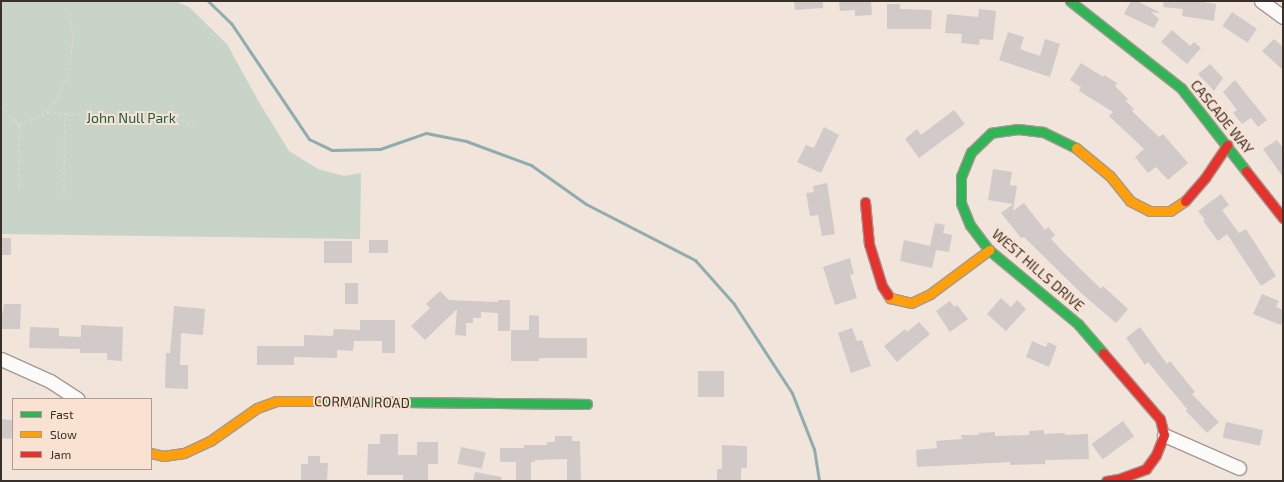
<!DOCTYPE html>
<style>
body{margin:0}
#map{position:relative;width:1284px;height:482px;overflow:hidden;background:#f1e4db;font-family:"Exo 2",sans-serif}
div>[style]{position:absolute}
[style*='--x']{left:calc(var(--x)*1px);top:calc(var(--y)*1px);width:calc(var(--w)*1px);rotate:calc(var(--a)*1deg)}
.green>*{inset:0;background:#c7d4c7}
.stream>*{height:3px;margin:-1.5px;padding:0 1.5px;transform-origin:1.5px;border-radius:1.5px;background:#8eadae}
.building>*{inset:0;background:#d2cac9;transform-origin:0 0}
.path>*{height:2px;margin-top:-1px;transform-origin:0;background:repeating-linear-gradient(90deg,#d8d5d2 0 3px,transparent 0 6px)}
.roads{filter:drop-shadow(1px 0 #a39992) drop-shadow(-1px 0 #a39992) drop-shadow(0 1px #a39992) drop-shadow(0 -1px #a39992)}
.street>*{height:13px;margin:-6.5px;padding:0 6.5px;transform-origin:6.5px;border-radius:6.5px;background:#fdfbfa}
.fast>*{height:9px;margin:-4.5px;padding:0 4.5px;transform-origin:4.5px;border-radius:4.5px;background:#30b455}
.slow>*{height:9px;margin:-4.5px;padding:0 4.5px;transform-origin:4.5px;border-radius:4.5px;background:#ff9f0a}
.jam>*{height:9px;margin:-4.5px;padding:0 4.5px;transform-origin:4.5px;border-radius:4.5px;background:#e5322d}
span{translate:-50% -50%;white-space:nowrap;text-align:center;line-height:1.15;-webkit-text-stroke:4px #fae2d2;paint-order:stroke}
.street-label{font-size:14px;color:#39302a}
.park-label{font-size:14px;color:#176045}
.frame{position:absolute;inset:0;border:2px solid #39302a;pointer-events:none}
.legend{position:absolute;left:12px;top:398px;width:140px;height:72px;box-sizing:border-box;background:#fae2d2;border:1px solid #ad9b8f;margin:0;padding:5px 7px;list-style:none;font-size:12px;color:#39302a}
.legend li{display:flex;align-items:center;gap:8px;height:20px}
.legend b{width:20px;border:1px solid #ad9b8f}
</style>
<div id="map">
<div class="green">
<i style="clip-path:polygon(1px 1px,175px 1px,189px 7px,227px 44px,260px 104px,289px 151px,318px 169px,344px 176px,361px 173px,360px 239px,1px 234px)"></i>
</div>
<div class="stream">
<i style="--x:208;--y:1;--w:32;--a:44"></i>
<i style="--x:231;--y:23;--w:140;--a:56.1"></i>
<i style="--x:309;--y:139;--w:25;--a:26"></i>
<i style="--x:332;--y:150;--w:48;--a:-1.2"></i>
<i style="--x:380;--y:149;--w:49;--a:-19.2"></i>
<i style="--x:426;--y:133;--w:41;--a:11.3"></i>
<i style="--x:466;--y:141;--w:69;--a:20.3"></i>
<i style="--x:531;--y:165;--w:67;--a:35.3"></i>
<i style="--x:586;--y:204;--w:123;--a:27.2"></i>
<i style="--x:695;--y:260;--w:59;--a:48.4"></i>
<i style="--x:734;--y:304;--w:106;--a:56.9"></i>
<i style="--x:792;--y:393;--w:60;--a:68.6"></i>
<i style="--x:814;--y:449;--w:32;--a:81"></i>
</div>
<div class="building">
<i style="clip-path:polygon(794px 1px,823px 1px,823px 8px,795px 10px)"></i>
<i style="clip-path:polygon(839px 1px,871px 1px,872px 15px,855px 16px,855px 10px,840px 11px)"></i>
<i style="clip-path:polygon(1131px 1px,1137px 1px,1159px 12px,1159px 13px,1151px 12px,1159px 19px,1154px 28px,1124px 14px)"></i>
<i style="clip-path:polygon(1164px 1px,1197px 1px,1216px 4px,1214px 21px,1182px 16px,1183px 9px,1163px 7px)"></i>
<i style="clip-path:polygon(887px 4px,900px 4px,900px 9px,932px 10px,931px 29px,887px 29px)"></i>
<i style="clip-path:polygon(979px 9px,996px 11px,993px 40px,980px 39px,979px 45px,961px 43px,962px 34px,945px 33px,947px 14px,978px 17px)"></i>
<i style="left:1232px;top:12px;width:30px;height:17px;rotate:34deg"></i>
<i style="clip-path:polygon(1172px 30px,1190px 46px,1194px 42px,1201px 48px,1187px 64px,1161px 42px)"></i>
<i style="clip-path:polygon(1008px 32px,1024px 37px,1020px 49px,1040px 56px,1045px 39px,1060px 44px,1050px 77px,999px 60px)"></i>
<i style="clip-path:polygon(1274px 39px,1283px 47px,1283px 70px,1262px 51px)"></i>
<i style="clip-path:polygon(1081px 63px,1103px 77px,1104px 75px,1117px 83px,1115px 86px,1128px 99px,1126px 101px,1134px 109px,1132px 111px,1159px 137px,1163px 134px,1188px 163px,1168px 180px,1156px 167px,1148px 173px,1135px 157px,1144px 149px,1109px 116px,1113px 112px,1079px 91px,1081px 87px,1070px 80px)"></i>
<i style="clip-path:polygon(1210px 64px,1223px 78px,1214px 91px,1198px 74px)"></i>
<i style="clip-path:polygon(1235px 80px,1267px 120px,1258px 127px,1251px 118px,1242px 124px,1233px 113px,1237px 110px,1223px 92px)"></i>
<i style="clip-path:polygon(954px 110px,965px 124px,919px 158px,905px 139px,917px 129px,921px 135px)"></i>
<i style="clip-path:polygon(824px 127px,839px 135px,821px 173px,797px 162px,806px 145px,814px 148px)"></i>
<i style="clip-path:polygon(1277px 140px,1283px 148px,1283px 177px,1263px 149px)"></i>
<i style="clip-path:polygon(993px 169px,1012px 172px,1010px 185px,1017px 186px,1013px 211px,1024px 203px,1045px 230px,1048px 227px,1055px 235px,1051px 239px,1064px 253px,1101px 289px,1103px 286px,1128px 309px,1116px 323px,1081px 293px,1024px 237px,1021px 238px,1001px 213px,1013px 204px,988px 200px)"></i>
<i style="clip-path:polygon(827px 183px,835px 234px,822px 236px,818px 215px,810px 216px,806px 193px,814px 192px,813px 186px)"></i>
<i style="clip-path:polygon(1221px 194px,1229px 205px,1222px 210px,1239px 233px,1246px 229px,1276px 276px,1261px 286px,1227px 234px,1218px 241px,1203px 221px,1205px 220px,1198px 211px)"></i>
<i style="clip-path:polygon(935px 223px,945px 225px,943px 233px,952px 235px,949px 252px,936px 250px,932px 268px,900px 261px,904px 240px,930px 246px)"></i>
<i style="left:1px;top:238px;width:10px;height:17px"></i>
<i style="left:369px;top:240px;width:19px;height:13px"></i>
<i style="left:324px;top:241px;width:28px;height:22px"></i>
<i style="clip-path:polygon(850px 258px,854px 274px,850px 275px,857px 298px,835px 305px,823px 267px)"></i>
<i style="left:345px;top:283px;width:13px;height:21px"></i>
<i style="clip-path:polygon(440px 291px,449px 300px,498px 302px,498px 300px,510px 300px,510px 331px,498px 331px,498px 313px,481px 312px,481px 318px,473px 318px,473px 323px,466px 323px,466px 336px,455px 335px,457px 309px,425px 340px,411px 326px,430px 308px,426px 304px)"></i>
<i style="clip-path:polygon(1262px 294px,1279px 301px,1276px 307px,1283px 310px,1283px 319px,1281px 325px,1253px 314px)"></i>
<i style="clip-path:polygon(1001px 298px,1011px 307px,1017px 300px,1026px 309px,1006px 331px,987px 314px)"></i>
<i style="clip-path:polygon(950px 301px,954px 307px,957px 305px,968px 319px,950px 332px,936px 311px)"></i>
<i style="clip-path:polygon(4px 304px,21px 304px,20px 329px,1px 329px,1px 313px,3px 313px)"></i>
<i style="clip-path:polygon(174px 306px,205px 309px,203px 335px,181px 333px,180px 365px,188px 365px,188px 389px,165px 388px,166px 353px,170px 353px)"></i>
<i style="clip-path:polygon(529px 315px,539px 316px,539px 338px,587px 338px,587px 358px,539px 358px,539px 361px,511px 361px,511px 330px,529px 330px)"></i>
<i style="clip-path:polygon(360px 320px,395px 320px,395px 353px,382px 353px,382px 341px,354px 341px,353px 351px,337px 350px,337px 358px,294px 357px,294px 365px,257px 365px,257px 346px,304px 346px,304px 335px,333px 336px,334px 329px,360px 330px)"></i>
<i style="clip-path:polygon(919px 322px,930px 334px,897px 362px,884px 346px,905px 329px,907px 332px)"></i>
<i style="clip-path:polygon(81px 325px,123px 327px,122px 361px,107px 360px,107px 353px,80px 353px,80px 349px,29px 348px,30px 327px,59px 328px,59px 336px,81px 337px)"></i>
<i style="clip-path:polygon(1140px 327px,1167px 364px,1170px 361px,1195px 392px,1192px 394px,1219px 422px,1207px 433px,1186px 411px,1187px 409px,1148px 362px,1145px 365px,1126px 338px)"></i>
<i style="clip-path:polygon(852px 328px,857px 341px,862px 340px,871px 366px,851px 373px,838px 333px)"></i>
<i style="clip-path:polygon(1032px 341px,1046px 347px,1048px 342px,1057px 346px,1049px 367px,1026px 357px)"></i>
<i style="left:698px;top:371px;width:26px;height:26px"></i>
<i style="left:1px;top:419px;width:12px;height:19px;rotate:5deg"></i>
<i style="left:1123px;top:421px;width:19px;height:39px;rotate:54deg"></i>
<i style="left:1226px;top:422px;width:38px;height:16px;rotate:12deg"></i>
<i style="clip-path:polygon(1044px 430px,1044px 434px,1065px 433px,1065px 435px,1088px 434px,1089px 459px,1045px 460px,1045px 464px,1010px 465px,1010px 462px,917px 467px,916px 450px,937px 448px,936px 441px,962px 439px,961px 435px,979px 435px,979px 433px,995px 432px,995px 436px,1029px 435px,1029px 431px)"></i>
<i style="clip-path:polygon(380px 434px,398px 434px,398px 455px,417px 455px,417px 442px,438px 442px,438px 464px,428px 464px,428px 481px,403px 480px,403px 475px,367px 475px,368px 444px,380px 444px)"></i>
<i style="clip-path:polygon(555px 436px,572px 436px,572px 441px,580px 441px,581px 481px,567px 481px,567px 459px,535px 460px,535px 462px,531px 462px,531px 481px,516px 481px,516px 462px,500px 462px,500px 448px,524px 448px,524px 445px,547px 445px,547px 442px,555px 442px)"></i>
<i style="clip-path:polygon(722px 445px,747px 446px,747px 468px,741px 468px,741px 481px,717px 481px,717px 469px,722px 469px)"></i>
<i style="left:461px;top:447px;width:25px;height:17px;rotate:12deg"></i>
<i style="clip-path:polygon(308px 456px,320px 456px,320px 463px,328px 463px,327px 481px,301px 481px,301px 464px,308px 464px)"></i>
<i style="clip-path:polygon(475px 472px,502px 477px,501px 481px,473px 481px)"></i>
</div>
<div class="path">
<i style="--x:1;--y:106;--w:26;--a:47"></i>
<i style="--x:19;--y:125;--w:67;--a:90"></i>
<i style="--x:47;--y:113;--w:24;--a:-57"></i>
<i style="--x:60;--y:93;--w:24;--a:-68"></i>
<i style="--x:69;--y:71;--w:35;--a:-83"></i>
<i style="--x:73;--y:36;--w:22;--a:-100"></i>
<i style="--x:19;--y:125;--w:30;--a:-23"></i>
<i style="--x:47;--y:113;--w:118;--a:2.9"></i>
<i style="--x:165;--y:119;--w:11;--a:-15"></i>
<i style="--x:176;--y:116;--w:7;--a:45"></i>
<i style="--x:181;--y:121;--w:18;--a:16"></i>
<i style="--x:64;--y:193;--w:79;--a:-89.3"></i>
</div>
<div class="roads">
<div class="street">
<i style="--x:1261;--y:1;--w:27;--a:36"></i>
<i style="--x:1;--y:359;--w:54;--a:24.2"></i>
<i style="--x:50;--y:381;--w:33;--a:33"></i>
<i style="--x:1164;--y:435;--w:82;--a:23.7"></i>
</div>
<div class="fast">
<i style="--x:1070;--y:1;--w:141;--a:38.1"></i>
<i style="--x:1181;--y:88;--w:105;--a:51.9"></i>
<i style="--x:1076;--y:148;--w:37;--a:-154"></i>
<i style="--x:1043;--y:132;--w:25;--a:-173"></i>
<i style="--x:1018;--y:129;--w:27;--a:172"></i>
<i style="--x:991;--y:133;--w:28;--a:136"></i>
<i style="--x:971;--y:152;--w:27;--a:112"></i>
<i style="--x:961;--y:177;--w:26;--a:90"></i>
<i style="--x:961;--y:203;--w:24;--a:68"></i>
<i style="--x:970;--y:225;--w:31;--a:53"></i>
<i style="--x:989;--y:250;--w:116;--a:39.7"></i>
<i style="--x:1078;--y:324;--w:38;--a:49"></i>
<i style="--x:315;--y:401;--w:272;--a:0.6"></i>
</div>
<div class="slow">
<i style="--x:1076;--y:148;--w:44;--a:39.5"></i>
<i style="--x:1110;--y:176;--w:32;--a:51"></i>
<i style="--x:1130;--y:201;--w:22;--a:27"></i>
<i style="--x:1150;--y:211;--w:20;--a:0"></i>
<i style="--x:1170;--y:211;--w:18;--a:-34"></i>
<i style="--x:888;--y:295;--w:4;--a:56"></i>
<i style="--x:890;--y:298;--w:22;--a:13"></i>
<i style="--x:911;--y:303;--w:21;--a:-25"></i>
<i style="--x:930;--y:294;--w:74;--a:-36.7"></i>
<i style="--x:151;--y:453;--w:12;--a:14"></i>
<i style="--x:163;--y:456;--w:21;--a:-8"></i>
<i style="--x:184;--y:453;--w:29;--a:-25"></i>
<i style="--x:210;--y:441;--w:57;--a:-35.1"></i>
<i style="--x:257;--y:408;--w:20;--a:-20"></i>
<i style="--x:276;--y:401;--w:39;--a:0"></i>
</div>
<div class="jam">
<i style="--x:1246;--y:171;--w:60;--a:51.8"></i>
<i style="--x:1185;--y:201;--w:30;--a:-49"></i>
<i style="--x:1205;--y:178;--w:40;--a:-56"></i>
<i style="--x:865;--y:202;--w:42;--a:84.6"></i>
<i style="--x:869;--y:244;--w:44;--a:72.8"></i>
<i style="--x:882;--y:286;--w:11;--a:56"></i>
<i style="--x:1103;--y:353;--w:87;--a:49.2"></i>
<i style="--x:1160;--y:419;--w:16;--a:76"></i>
<i style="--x:1164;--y:435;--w:22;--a:112"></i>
<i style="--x:1156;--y:455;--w:17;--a:126"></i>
<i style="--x:1146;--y:469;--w:30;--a:160"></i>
<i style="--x:1118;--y:479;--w:12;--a:171"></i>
</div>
</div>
<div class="street-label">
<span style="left:1222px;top:117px;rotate:51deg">CASCADE WAY</span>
<span style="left:1038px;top:270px;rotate:41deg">WEST HILLS DRIVE</span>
<span style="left:362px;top:402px;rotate:1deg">CORMAN ROAD</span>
</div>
<div class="park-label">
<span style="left:131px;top:118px">John Null Park</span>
</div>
<div class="frame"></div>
<ul class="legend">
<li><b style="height:5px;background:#30b455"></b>Fast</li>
<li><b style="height:5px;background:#ff9f0a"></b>Slow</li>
<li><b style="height:5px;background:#e5322d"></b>Jam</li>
</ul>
</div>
